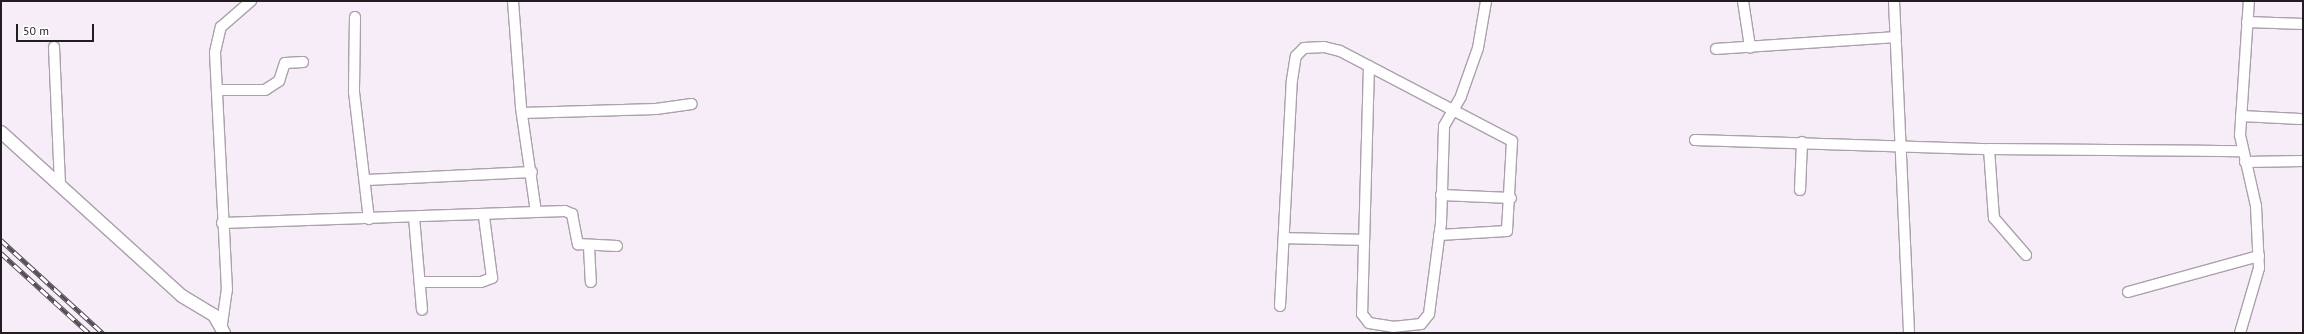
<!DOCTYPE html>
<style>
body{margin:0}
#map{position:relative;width:2304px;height:334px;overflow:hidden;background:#f7edf8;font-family:"PT Sans",sans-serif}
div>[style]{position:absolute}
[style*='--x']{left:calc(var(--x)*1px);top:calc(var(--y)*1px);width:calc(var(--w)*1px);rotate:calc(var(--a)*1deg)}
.roads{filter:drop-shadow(1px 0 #aaa1ab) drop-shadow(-1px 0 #aaa1ab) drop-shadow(0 1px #aaa1ab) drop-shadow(0 -1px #aaa1ab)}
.minor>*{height:10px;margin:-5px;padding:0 5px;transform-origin:5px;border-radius:5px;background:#fff}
.tertiary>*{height:12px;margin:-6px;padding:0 6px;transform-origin:6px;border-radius:6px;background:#fff}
.rail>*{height:4.5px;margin-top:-2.25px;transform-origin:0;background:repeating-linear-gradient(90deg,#fff 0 9px,#534e53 0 18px);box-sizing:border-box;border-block:1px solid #534e53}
span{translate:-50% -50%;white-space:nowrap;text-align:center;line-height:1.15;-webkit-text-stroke:4px #fff;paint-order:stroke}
.frame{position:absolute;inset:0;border:2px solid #211d21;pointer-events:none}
.scale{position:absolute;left:16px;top:24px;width:78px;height:18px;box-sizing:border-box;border:2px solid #211d21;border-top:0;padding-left:5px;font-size:12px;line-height:14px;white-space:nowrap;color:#211d21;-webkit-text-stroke:3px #fff;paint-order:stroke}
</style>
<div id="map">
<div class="roads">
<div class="minor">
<i style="--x:513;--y:1;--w:107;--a:85.7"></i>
<i style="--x:521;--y:108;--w:105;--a:81.8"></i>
<i style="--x:1743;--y:1;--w:47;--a:81.3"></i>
<i style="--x:1894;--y:1;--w:332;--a:87.4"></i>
<i style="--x:355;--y:17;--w:75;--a:90.8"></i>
<i style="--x:354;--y:92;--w:128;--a:83.3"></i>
<i style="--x:2247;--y:22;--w:56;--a:2"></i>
<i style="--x:54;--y:47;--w:138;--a:87.5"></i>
<i style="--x:1716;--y:49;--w:180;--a:-3.8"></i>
<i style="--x:1369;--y:66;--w:248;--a:91.6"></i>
<i style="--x:1362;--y:314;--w:11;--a:52"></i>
<i style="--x:1369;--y:323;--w:24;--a:9"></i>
<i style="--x:1393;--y:327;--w:28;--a:-6"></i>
<i style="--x:1421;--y:324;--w:13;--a:-51"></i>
<i style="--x:1429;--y:314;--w:92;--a:-82.5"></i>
<i style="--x:1441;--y:223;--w:97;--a:-88.2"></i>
<i style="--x:1444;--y:126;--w:34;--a:-60"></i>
<i style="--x:1461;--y:96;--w:51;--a:-70.5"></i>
<i style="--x:1478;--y:48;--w:48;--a:-80.3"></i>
<i style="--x:217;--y:90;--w:48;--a:0"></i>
<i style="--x:265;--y:90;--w:17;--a:-33"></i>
<i style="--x:279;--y:81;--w:19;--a:-72"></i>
<i style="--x:285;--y:63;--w:18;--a:-3"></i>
<i style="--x:522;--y:113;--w:134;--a:-1.7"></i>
<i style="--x:656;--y:109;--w:36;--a:-8"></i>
<i style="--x:2241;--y:116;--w:59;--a:2.9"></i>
<i style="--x:1695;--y:140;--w:294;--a:1.8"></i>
<i style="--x:1989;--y:149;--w:252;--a:0.5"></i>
<i style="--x:1989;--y:149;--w:69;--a:85.9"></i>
<i style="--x:1994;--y:218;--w:49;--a:49.1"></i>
<i style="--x:2245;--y:162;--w:58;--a:-1"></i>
<i style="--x:367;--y:180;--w:165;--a:-2.8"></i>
<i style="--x:1800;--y:190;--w:48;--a:-87.6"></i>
<i style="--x:1441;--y:195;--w:70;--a:2.5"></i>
<i style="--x:414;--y:217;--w:93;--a:85.1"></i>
<i style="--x:222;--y:223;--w:343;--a:-2"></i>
<i style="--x:565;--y:211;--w:8;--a:23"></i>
<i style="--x:572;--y:214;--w:31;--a:79"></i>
<i style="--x:578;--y:244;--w:39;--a:3"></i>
<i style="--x:1284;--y:238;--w:80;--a:1.4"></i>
<i style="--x:589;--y:247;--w:35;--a:87"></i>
<i style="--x:421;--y:282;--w:60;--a:0"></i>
<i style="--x:481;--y:282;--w:12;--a:-20"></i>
<i style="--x:492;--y:278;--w:63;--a:-97.4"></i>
<i style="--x:2128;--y:292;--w:136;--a:-15.4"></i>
<i style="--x:1280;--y:306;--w:226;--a:-87"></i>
<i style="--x:1292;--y:80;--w:24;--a:-81"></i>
<i style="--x:1296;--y:56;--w:11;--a:-45"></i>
<i style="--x:1304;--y:48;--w:20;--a:-3"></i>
<i style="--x:1324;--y:47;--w:16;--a:14"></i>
<i style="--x:1340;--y:51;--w:194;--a:27.6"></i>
<i style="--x:1512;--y:141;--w:90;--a:93.2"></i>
<i style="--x:1507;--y:231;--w:68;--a:176.6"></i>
<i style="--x:222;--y:324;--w:34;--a:-82"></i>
<i style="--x:227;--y:290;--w:238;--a:-92.9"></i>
<i style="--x:215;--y:52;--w:26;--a:-77"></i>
<i style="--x:221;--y:27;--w:40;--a:-41"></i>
<i style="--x:2240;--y:333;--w:68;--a:-73.7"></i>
<i style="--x:2259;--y:268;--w:62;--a:-92.8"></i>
<i style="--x:2256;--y:206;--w:73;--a:-102.7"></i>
<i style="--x:2240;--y:135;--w:134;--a:-86.2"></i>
</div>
<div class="tertiary">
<i style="--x:1;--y:132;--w:244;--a:42.2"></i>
<i style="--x:182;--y:296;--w:37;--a:31"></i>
<i style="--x:214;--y:315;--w:21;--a:61"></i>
</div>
</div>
<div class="rail">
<i style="--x:1;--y:240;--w:138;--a:42.4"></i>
<i style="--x:1;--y:253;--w:119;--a:42.3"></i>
</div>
<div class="frame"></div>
<div class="scale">50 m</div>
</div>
